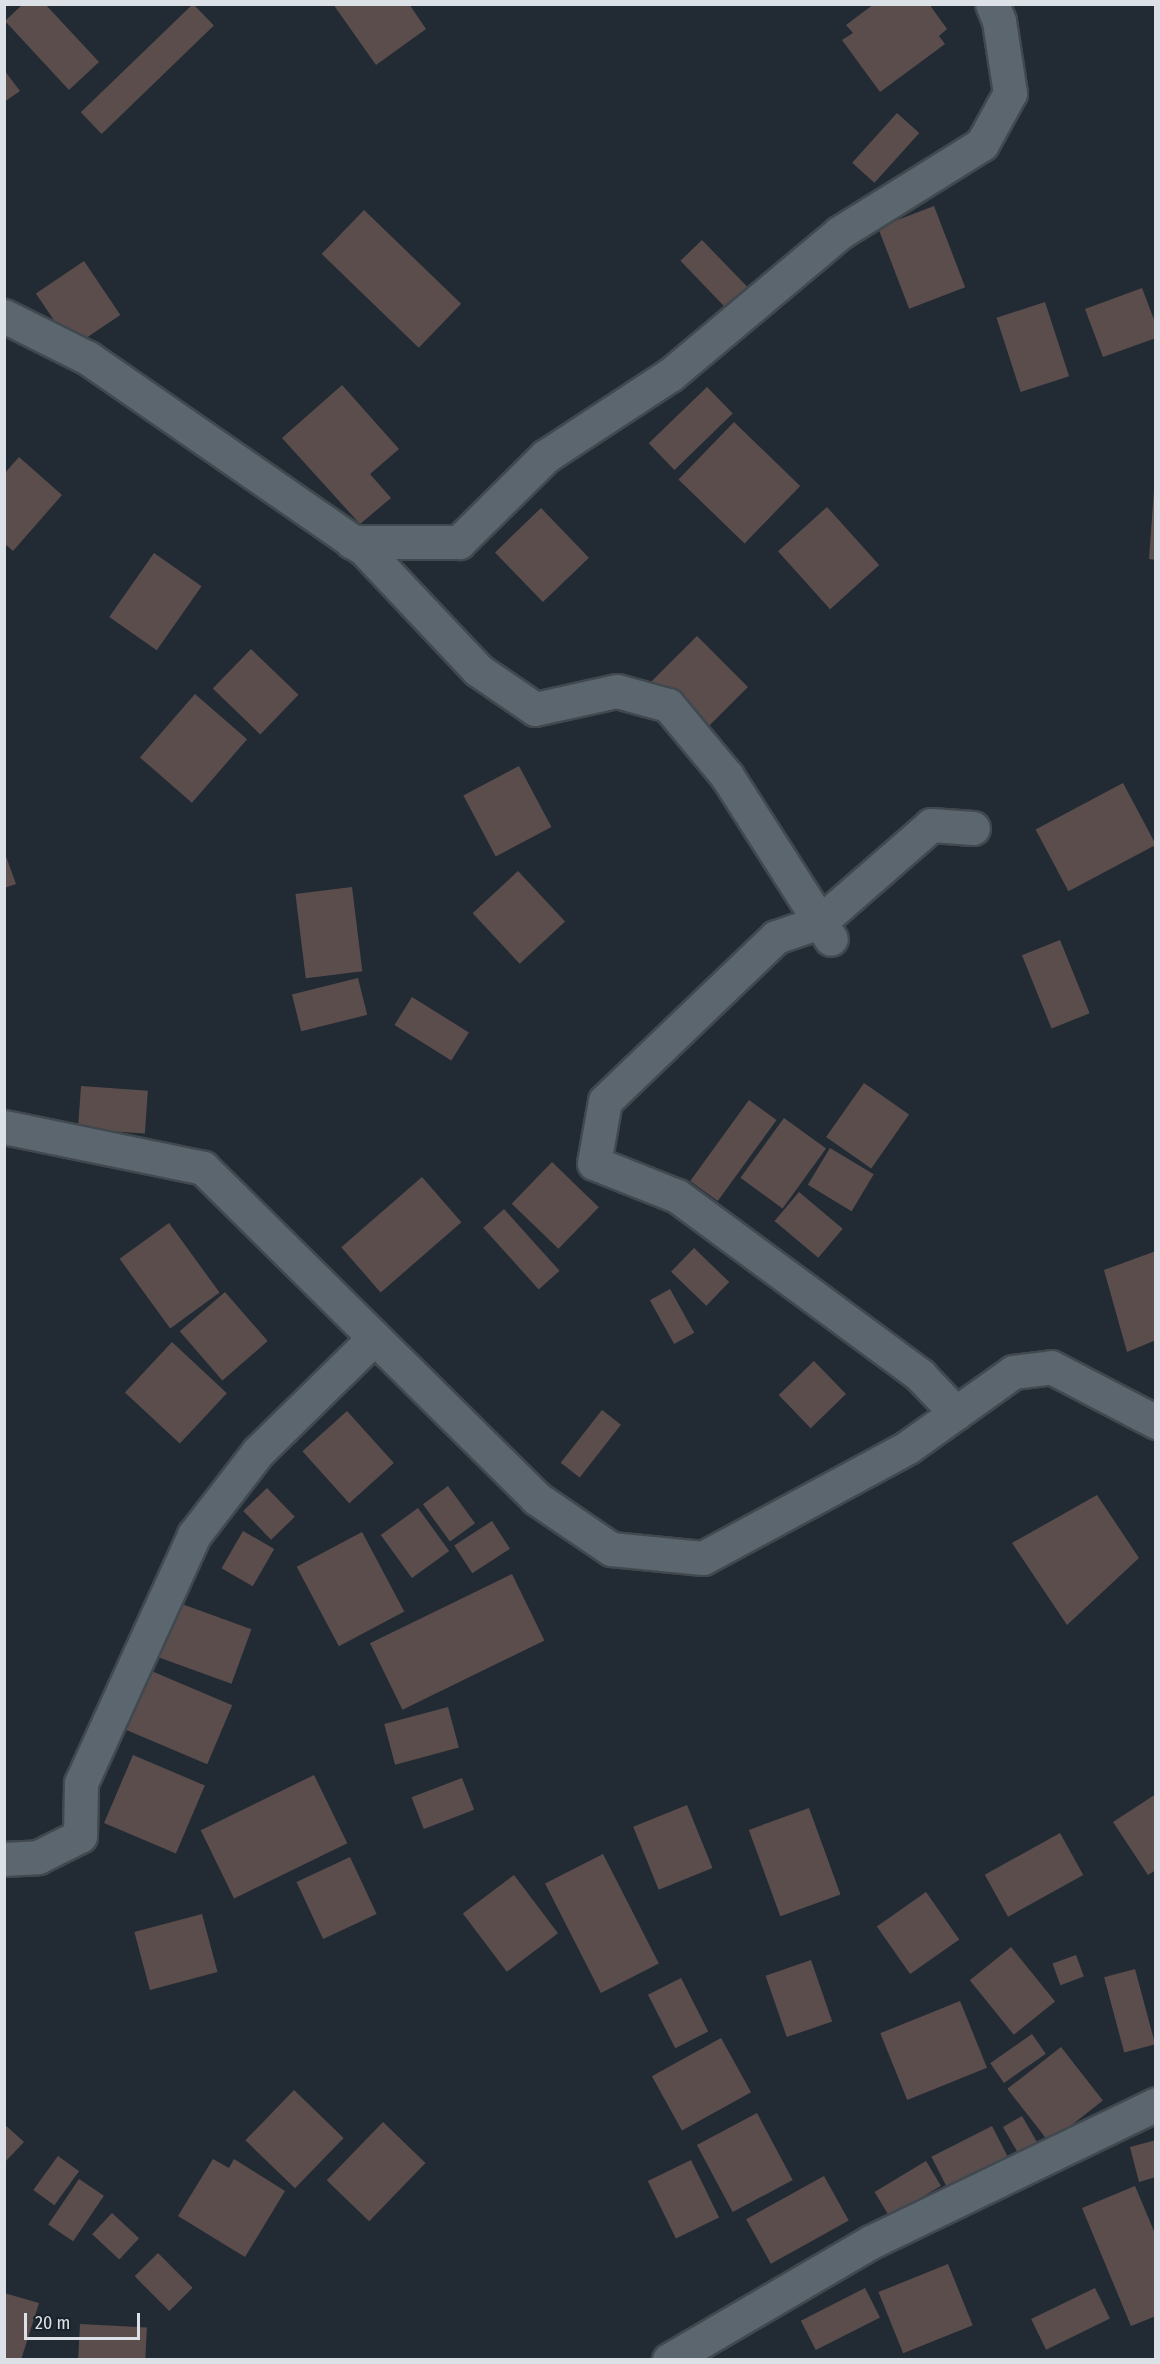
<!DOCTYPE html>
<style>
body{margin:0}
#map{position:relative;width:1160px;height:2364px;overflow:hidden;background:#222b33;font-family:"Fira Sans Condensed",sans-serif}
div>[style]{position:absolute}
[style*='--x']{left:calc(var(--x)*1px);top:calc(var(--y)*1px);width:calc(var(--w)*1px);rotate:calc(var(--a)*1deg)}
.building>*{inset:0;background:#5c4d4d;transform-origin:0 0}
.roads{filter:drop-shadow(2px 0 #41494f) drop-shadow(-2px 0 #41494f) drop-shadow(0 2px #41494f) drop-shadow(0 -2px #41494f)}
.minor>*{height:33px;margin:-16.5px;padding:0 16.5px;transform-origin:16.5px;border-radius:16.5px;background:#5c666f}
span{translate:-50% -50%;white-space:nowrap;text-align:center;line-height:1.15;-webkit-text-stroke:4.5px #192129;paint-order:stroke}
.frame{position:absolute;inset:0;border:6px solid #dce1e7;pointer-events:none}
.scale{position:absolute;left:24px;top:2313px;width:116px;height:27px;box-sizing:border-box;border:3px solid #dce1e7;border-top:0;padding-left:8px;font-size:18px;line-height:21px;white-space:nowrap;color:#dce1e7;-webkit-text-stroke:4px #192129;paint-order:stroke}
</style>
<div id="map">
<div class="building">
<i style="clip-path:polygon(23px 4px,45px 4px,99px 62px,69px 90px,5px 21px)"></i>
<i style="left:193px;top:4px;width:30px;height:156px;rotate:46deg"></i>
<i style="clip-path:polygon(333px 4px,409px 4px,426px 29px,376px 65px)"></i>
<i style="clip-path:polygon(874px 4px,929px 4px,947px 29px,939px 36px,945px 44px,880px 92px,842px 40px,853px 33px,846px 25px)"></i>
<i style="clip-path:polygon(4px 70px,20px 91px,4px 102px)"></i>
<i style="left:897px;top:113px;width:30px;height:67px;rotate:42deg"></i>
<i style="left:934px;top:206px;width:87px;height:60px;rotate:69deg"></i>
<i style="left:364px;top:210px;width:135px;height:61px;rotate:44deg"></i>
<i style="left:702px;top:240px;width:72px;height:30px;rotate:46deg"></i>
<i style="left:84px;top:261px;width:65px;height:58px;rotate:56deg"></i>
<i style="clip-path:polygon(1142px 288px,1156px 325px,1156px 338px,1103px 357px,1085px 309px)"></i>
<i style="left:1045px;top:302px;width:78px;height:51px;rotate:72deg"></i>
<i style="clip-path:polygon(342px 385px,399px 449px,370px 474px,391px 498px,360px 524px,282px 438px)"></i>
<i style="left:707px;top:387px;width:37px;height:81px;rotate:46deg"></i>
<i style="left:734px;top:422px;width:92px;height:80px;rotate:44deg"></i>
<i style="clip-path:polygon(19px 457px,62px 495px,13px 551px,4px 543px,4px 474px)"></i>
<i style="clip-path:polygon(1154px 490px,1156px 490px,1156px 560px,1149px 559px)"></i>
<i style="left:827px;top:507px;width:78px;height:66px;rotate:48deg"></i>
<i style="left:541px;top:508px;width:69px;height:64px;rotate:46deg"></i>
<i style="left:154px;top:553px;width:58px;height:78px;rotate:35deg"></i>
<i style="left:697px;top:636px;width:72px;height:68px;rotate:45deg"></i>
<i style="left:251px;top:649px;width:66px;height:55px;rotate:44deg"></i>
<i style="left:195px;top:694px;width:69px;height:84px;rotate:41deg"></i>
<i style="left:519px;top:766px;width:69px;height:63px;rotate:62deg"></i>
<i style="left:1123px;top:783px;width:70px;height:99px;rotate:62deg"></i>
<i style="clip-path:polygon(4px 851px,16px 884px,4px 888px)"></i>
<i style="left:518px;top:871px;width:69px;height:62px;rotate:47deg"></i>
<i style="left:352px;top:887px;width:85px;height:57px;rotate:83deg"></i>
<i style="left:1060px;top:940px;width:79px;height:41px;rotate:68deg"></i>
<i style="left:358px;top:978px;width:38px;height:68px;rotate:76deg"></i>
<i style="left:412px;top:997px;width:67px;height:33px;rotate:32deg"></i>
<i style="left:864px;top:1083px;width:55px;height:66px;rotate:35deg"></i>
<i style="left:81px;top:1086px;width:67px;height:43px;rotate:4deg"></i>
<i style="left:749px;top:1100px;width:34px;height:100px;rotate:36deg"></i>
<i style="left:784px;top:1118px;width:52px;height:74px;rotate:36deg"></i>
<i style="left:830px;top:1148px;width:51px;height:43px;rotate:31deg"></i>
<i style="left:552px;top:1162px;width:65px;height:58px;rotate:44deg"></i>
<i style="left:422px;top:1177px;width:60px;height:107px;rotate:49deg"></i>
<i style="left:799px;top:1192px;width:57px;height:38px;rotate:40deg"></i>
<i style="left:504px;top:1209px;width:83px;height:28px;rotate:48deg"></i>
<i style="left:169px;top:1223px;width:86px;height:61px;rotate:54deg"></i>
<i style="left:694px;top:1248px;width:49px;height:33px;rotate:44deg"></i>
<i style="clip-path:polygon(1156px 1251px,1156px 1340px,1127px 1352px,1104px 1270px)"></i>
<i style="left:670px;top:1289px;width:50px;height:23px;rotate:61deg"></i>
<i style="left:225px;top:1292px;width:65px;height:60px;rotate:49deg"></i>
<i style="left:172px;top:1342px;width:75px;height:69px;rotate:43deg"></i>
<i style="left:814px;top:1361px;width:46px;height:49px;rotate:46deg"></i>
<i style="left:602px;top:1410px;width:24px;height:67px;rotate:38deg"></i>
<i style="left:347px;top:1411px;width:70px;height:60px;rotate:48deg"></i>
<i style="left:448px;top:1486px;width:46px;height:31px;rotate:54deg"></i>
<i style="left:267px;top:1488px;width:40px;height:33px;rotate:46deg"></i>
<i style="clip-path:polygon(1097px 1495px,1139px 1558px,1067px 1625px,1012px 1543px)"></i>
<i style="left:418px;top:1508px;width:53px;height:46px;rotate:54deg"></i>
<i style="left:492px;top:1521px;width:33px;height:45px;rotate:57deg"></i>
<i style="left:243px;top:1531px;width:36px;height:43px;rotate:30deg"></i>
<i style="left:362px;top:1532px;width:90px;height:74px;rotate:62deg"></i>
<i style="left:512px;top:1574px;width:74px;height:158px;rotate:64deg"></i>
<i style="left:179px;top:1603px;width:77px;height:58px;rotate:20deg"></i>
<i style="left:142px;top:1667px;width:98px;height:64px;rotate:23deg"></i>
<i style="left:448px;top:1707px;width:42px;height:66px;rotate:75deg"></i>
<i style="left:133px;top:1755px;width:78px;height:74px;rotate:23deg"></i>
<i style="left:314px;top:1775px;width:76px;height:126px;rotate:64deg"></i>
<i style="left:462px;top:1778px;width:34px;height:54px;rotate:69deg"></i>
<i style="clip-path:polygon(1156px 1794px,1156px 1870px,1148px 1875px,1113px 1822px)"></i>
<i style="left:687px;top:1805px;width:68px;height:58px;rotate:68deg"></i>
<i style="left:809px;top:1808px;width:92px;height:64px;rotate:70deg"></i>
<i style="left:1060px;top:1833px;width:48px;height:86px;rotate:61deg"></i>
<i style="left:603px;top:1854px;width:123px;height:65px;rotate:63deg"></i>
<i style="left:350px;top:1857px;width:63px;height:59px;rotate:65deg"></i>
<i style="left:514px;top:1875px;width:73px;height:64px;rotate:53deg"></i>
<i style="left:926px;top:1892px;width:58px;height:60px;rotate:55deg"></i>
<i style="left:202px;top:1914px;width:60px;height:70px;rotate:75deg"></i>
<i style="left:1011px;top:1947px;width:70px;height:53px;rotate:51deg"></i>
<i style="left:1076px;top:1955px;width:23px;height:25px;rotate:70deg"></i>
<i style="left:811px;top:1960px;width:65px;height:48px;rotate:71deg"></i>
<i style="left:1135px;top:1969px;width:78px;height:32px;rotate:75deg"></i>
<i style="left:681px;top:1978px;width:60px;height:37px;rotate:63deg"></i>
<i style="left:960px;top:2001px;width:72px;height:86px;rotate:68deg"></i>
<i style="left:1032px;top:2034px;width:24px;height:51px;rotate:55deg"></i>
<i style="left:721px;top:2038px;width:62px;height:79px;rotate:61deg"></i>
<i style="left:1061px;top:2047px;width:68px;height:68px;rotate:52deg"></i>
<i style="left:294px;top:2090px;width:69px;height:70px;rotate:44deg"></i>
<i style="left:757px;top:2113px;width:76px;height:68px;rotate:62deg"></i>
<i style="left:1022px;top:2116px;width:34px;height:22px;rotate:60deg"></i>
<i style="left:383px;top:2122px;width:59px;height:81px;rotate:44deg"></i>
<i style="clip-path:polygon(4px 2124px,24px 2142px,4px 2163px)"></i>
<i style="left:992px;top:2126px;width:38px;height:68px;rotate:63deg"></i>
<i style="clip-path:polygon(1156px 2140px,1156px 2177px,1139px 2182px,1130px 2147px)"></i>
<i style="left:58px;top:2156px;width:26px;height:42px;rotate:36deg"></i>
<i style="clip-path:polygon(213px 2159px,229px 2168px,234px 2159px,285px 2191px,245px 2257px,178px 2216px)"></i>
<i style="left:691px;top:2160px;width:64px;height:48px;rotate:64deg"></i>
<i style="left:926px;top:2161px;width:29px;height:60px;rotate:59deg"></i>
<i style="left:824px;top:2176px;width:51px;height:89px;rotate:61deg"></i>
<i style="left:79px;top:2179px;width:30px;height:55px;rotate:34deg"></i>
<i style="clip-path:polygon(1135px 2186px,1156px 2236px,1156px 2316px,1131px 2326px,1082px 2208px)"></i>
<i style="left:112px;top:2213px;width:37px;height:29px;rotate:43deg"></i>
<i style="left:158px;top:2253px;width:49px;height:33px;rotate:45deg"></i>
<i style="left:948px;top:2264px;width:66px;height:75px;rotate:68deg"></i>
<i style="left:865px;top:2288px;width:33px;height:72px;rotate:63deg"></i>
<i style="left:1095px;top:2288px;width:34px;height:71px;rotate:64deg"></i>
<i style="clip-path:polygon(4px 2293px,39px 2303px,21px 2360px,4px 2360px)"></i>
<i style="left:80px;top:2324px;width:67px;height:36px;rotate:3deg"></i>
</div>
<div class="roads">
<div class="minor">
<i style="--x:4;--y:316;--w:94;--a:26.6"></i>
<i style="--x:88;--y:358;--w:337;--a:34.7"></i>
<i style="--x:365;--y:550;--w:165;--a:46.7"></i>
<i style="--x:478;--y:670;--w:69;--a:34.4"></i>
<i style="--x:535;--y:709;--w:84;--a:-12.4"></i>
<i style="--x:617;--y:691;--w:53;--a:15.4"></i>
<i style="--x:668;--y:705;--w:92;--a:50.3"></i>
<i style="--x:727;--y:776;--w:193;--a:57.5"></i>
<i style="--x:352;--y:542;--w:107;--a:0"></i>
<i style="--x:459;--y:542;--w:122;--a:-44.7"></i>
<i style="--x:546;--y:456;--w:148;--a:-33.2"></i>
<i style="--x:670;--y:375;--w:221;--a:-40"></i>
<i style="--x:839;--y:233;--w:168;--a:-31.9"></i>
<i style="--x:982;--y:144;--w:58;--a:-61.2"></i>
<i style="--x:1010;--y:93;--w:73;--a:-98.7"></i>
<i style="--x:999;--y:21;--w:18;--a:-112"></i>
<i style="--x:4;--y:1127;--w:203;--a:11.6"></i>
<i style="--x:203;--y:1168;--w:469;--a:44.7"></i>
<i style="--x:536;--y:1498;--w:91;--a:34.2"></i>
<i style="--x:611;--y:1549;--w:92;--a:5.6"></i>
<i style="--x:703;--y:1558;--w:233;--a:-28.4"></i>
<i style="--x:908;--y:1447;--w:129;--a:-35.5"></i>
<i style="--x:1013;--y:1372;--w:38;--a:-7"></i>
<i style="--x:1051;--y:1367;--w:119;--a:27.6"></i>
<i style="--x:956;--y:1413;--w:52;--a:-133.5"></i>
<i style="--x:920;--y:1375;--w:302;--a:-143.6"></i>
<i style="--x:677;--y:1196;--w:89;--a:-158.3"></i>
<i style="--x:594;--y:1163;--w:63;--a:-79.9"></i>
<i style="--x:605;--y:1101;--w:237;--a:-43.8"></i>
<i style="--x:776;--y:937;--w:46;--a:-18.8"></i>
<i style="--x:820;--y:922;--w:147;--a:-41.1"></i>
<i style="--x:931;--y:825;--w:42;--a:4.1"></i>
<i style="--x:4;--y:1859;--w:34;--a:-3"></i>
<i style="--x:38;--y:1857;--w:47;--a:-26.6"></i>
<i style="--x:80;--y:1836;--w:53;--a:-88.9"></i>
<i style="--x:81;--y:1783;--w:273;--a:-65.5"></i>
<i style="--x:194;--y:1535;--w:105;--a:-52.4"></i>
<i style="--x:258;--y:1452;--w:163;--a:-44.5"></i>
<i style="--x:669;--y:2360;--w:234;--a:-30.3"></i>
<i style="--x:871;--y:2242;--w:317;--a:-25.8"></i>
</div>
</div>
<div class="frame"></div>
<div class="scale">20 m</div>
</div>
